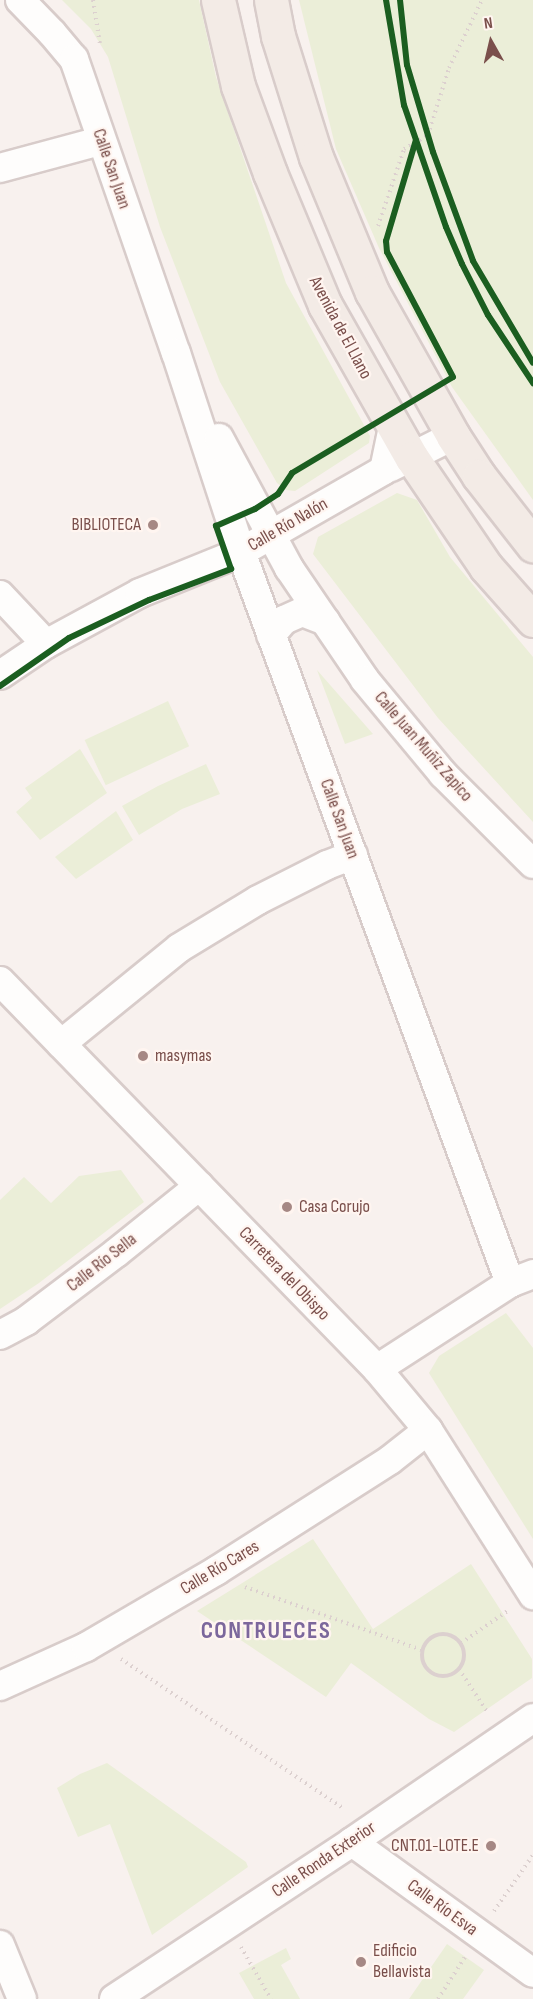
<!DOCTYPE html>
<meta charset="utf-8">
<style>
body{margin:0}
#map{position:relative;width:533px;height:1999px;overflow:hidden;background:#f8f1ee;font-family:"Sofia Sans Condensed",sans-serif}
div>[style]{position:absolute}
[style*='--x']{left:calc(var(--x)*1px);top:calc(var(--y)*1px);width:calc(var(--w)*1px);rotate:calc(var(--a)*1deg)}
.green>*{inset:0;background:#ebeed8;transform-origin:0 0}
.path>*{height:4px;margin-top:-2px;transform-origin:0;background:repeating-linear-gradient(90deg,#dcd0cf 0 1.5px,transparent 0 6px)}
.path>.ring{margin:-2px;padding:0;box-sizing:content-box;background:none;border:4px solid #dcd0cf;border-radius:50%}
.roads{filter:drop-shadow(2px 0 #d8ccca) drop-shadow(-2px 0 #d8ccca) drop-shadow(0 2px #d8ccca) drop-shadow(0 -2px #d8ccca)}
.minor>*{height:28px;margin:-14px;padding:0 14px;transform-origin:14px;border-radius:14px;background:#fefdfc}
.major>*{height:33px;margin:-16.5px;padding:0 16.5px;transform-origin:16.5px;border-radius:16.5px;background:#f3ebe6}
.cycleway>*{height:6px;margin:-3px;padding:0 3px;transform-origin:3px;border-radius:3px;background:#1b5e20}
.dots>*{width:16px;height:16px;translate:-50% -50%;box-sizing:border-box;border:3px solid #fff5f0;border-radius:50%}
span{translate:-50% -50%;white-space:nowrap;text-align:center;line-height:1.15;-webkit-text-stroke:4.5px #fff5f0;paint-order:stroke}
.street-label{font-size:18px;color:#7a4f4b}
.poi-label{font-size:18px;color:#7a4f4b}
.right{translate:-100% -50%;text-align:right}
.left{translate:0 -50%;text-align:left}
.district-label{font-size:24px;color:#7c679c;font-weight:700;letter-spacing:1.5px}
.north{position:absolute;left:461px;top:12px;width:60px;height:60px;-webkit-text-stroke:4px #fff5f0;paint-order:stroke;rotate:352deg;font-size:16px;font-weight:700;line-height:24px;text-align:center;color:#7a4f4b}
.north::after{content:'';display:block;margin:auto;width:21px;height:27px;background:#7a4f4b;clip-path:polygon(50% 0,100% 100%,50% 72%,0 100%)}
</style>
<div id="map">
<div class="green">
<i style="clip-path:polygon(62px 0,199px 0,216px 77px,286px 283px,370px 436px,369px 443px,295px 491px,286px 490px,277px 483px,220px 382px,160px 227px,108px 57px,91px 29px)"></i>
<i style="clip-path:polygon(299px 0,533px 0,533px 500px,452px 387px,379px 248px,336px 149px)"></i>
<i style="clip-path:polygon(397px 493px,417px 500px,450px 557px,533px 657px,533px 822px,438px 718px,313px 554px,318px 537px)"></i>
<i style="clip-path:polygon(317px 670px,373px 734px,345px 744px)"></i>
<i style="left:168px;top:701px;width:50px;height:92px;rotate:65deg"></i>
<i style="clip-path:polygon(80px 749px,107px 793px,40px 840px,16px 812px,32px 798px,25px 788px)"></i>
<i style="clip-path:polygon(206px 764px,220px 794px,182px 809px,139px 835px,122px 806px,158px 786px)"></i>
<i style="clip-path:polygon(116px 811px,133px 840px,76px 879px,55px 857px)"></i>
<i style="clip-path:polygon(121px 1170px,144px 1202px,39px 1283px,0 1309px,0 1200px,24px 1177px,51px 1203px,79px 1176px)"></i>
<i style="clip-path:polygon(506px 1313px,533px 1348px,533px 1539px,429px 1373px,439px 1356px)"></i>
<i style="clip-path:polygon(313px 1539px,373px 1629px,471px 1564px,532px 1659px,532px 1678px,454px 1732px,429px 1719px,351px 1663px,326px 1697px,197px 1611px)"></i>
<i style="clip-path:polygon(107px 1763px,246px 1862px,248px 1867px,152px 1935px,110px 1824px,78px 1837px,57px 1788px,80px 1774px)"></i>
<i style="clip-path:polygon(447px 1944px,484px 1970px,463px 1999px,409px 1999px)"></i>
<i style="clip-path:polygon(286px 1948px,291px 1959px,281px 1965px,300px 1999px,254px 1999px,239px 1973px)"></i>
</div>
<div class="path">
<i style="--x:93;--y:0;--w:45;--a:81"></i>
<i style="--x:378;--y:226;--w:81;--a:-71.3"></i>
<i style="--x:404;--y:149;--w:28;--a:-30"></i>
<i style="--x:428;--y:135;--w:70;--a:-72.6"></i>
<i style="--x:449;--y:68;--w:76;--a:-64.1"></i>
<i style="--x:245;--y:1587;--w:188;--a:19.6"></i>
<i class="ring" style="left:422px;top:1634px;width:38px;height:38px"></i>
<i style="--x:461;--y:1643;--w:58;--a:-34.5"></i>
<i style="--x:121;--y:1659;--w:269;--a:33.9"></i>
<i style="--x:459;--y:1669;--w:53;--a:56.6"></i>
<i style="--x:494;--y:1911;--w:68;--a:-55.1"></i>
<i style="--x:241;--y:1947;--w:60;--a:60"></i>
<i style="--x:438;--y:1999;--w:50;--a:-57.3"></i>
</div>
<div class="roads">
<div class="minor">
<i style="--x:20;--y:0;--w:46;--a:45.9"></i>
<i style="--x:52;--y:33;--w:34;--a:50"></i>
<i style="--x:74;--y:59;--w:311;--a:70.9"></i>
<i style="--x:176;--y:353;--w:209;--a:71.9"></i>
<i style="--x:241;--y:552;--w:779;--a:69.8"></i>
<i style="--x:0;--y:168;--w:104;--a:-15.1"></i>
<i style="--x:219;--y:438;--w:148;--a:61.7"></i>
<i style="--x:289;--y:568;--w:135;--a:55.8"></i>
<i style="--x:365;--y:680;--w:122;--a:50.3"></i>
<i style="--x:443;--y:774;--w:127;--a:45"></i>
<i style="--x:391;--y:467;--w:69;--a:-26.6"></i>
<i style="--x:0;--y:595;--w:67;--a:46.8"></i>
<i style="--x:271;--y:635;--w:20;--a:-49"></i>
<i style="--x:284;--y:620;--w:20;--a:-24"></i>
<i style="--x:302;--y:612;--w:25;--a:21"></i>
<i style="--x:0;--y:675;--w:55;--a:-34"></i>
<i style="--x:46;--y:644;--w:107;--a:-28.5"></i>
<i style="--x:140;--y:593;--w:109;--a:-22.1"></i>
<i style="--x:241;--y:552;--w:165;--a:-29.8"></i>
<i style="--x:384;--y:470;--w:44;--a:-78.2"></i>
<i style="--x:0;--y:981;--w:541;--a:45.82"></i>
<i style="--x:377;--y:1369;--w:80;--a:50.1"></i>
<i style="--x:428;--y:1430;--w:196;--a:57.5"></i>
<i style="--x:61;--y:1044;--w:152;--a:-39.1"></i>
<i style="--x:179;--y:948;--w:92;--a:-31.3"></i>
<i style="--x:258;--y:900;--w:77;--a:-26.9"></i>
<i style="--x:327;--y:865;--w:28;--a:-21"></i>
<i style="--x:0;--y:1335;--w:30;--a:-28"></i>
<i style="--x:26;--y:1321;--w:113;--a:-37.1"></i>
<i style="--x:116;--y:1253;--w:107;--a:-38.9"></i>
<i style="--x:377;--y:1369;--w:158;--a:-32.9"></i>
<i style="--x:510;--y:1283;--w:25;--a:-21"></i>
<i style="--x:0;--y:1686;--w:94;--a:-24.4"></i>
<i style="--x:86;--y:1647;--w:151;--a:-30.3"></i>
<i style="--x:216;--y:1571;--w:206;--a:-32.5"></i>
<i style="--x:390;--y:1460;--w:48;--a:-38.3"></i>
<i style="--x:352;--y:1842;--w:223;--a:35.9"></i>
<i style="--x:0;--y:1945;--w:58;--a:67.8"></i>
<i style="--x:114;--y:1999;--w:285;--a:-33.4"></i>
<i style="--x:352;--y:1842;--w:219;--a:-34.4"></i>
</div>
<div class="major">
<i style="--x:218;--y:0;--w:88;--a:76.9"></i>
<i style="--x:238;--y:86;--w:93;--a:69.8"></i>
<i style="--x:270;--y:173;--w:143;--a:67.4"></i>
<i style="--x:325;--y:305;--w:176;--a:60.4"></i>
<i style="--x:412;--y:458;--w:132;--a:55.8"></i>
<i style="--x:486;--y:567;--w:71;--a:48.4"></i>
<i style="--x:271;--y:0;--w:37;--a:79"></i>
<i style="--x:278;--y:36;--w:127;--a:72.6"></i>
<i style="--x:316;--y:157;--w:146;--a:67.5"></i>
<i style="--x:372;--y:292;--w:165;--a:60.6"></i>
<i style="--x:453;--y:436;--w:48;--a:57"></i>
<i style="--x:479;--y:476;--w:88;--a:52"></i>
</div>
</div>
<div class="cycleway">
<i style="--x:386;--y:0;--w:107;--a:80.3"></i>
<i style="--x:404;--y:105;--w:129;--a:71"></i>
<i style="--x:446;--y:227;--w:40;--a:66.6"></i>
<i style="--x:462;--y:264;--w:57;--a:63"></i>
<i style="--x:488;--y:315;--w:82;--a:56.5"></i>
<i style="--x:400;--y:0;--w:65;--a:83.9"></i>
<i style="--x:407;--y:65;--w:91;--a:73.4"></i>
<i style="--x:433;--y:152;--w:116;--a:69.8"></i>
<i style="--x:473;--y:261;--w:118;--a:59.5"></i>
<i style="--x:0;--y:686;--w:84;--a:-34.8"></i>
<i style="--x:69;--y:638;--w:89;--a:-25.4"></i>
<i style="--x:149;--y:600;--w:88;--a:-20.7"></i>
<i style="--x:231;--y:569;--w:46;--a:-109.2"></i>
<i style="--x:216;--y:526;--w:43;--a:-23.6"></i>
<i style="--x:255;--y:509;--w:27;--a:-33"></i>
<i style="--x:278;--y:494;--w:25;--a:-56"></i>
<i style="--x:292;--y:473;--w:187;--a:-30.8"></i>
<i style="--x:453;--y:377;--w:141;--a:-117.8"></i>
<i style="--x:387;--y:252;--w:11;--a:-95"></i>
<i style="--x:386;--y:241;--w:105;--a:-73.5"></i>
</div>
<div class="dots">
<i style="left:153px;top:525px;background:#a68884"></i>
<i style="left:143px;top:1056px;background:#a68884"></i>
<i style="left:287px;top:1207px;background:#a68884"></i>
<i style="left:491px;top:1846px;background:#a68884"></i>
<i style="left:361px;top:1962px;background:#a68884"></i>
</div>
<div class="street-label">
<span style="left:111px;top:169px;rotate:71deg">Calle San Juan</span>
<span style="left:340px;top:328px;rotate:62deg">Avenida de El Llano</span>
<span style="left:288px;top:525px;rotate:-30deg">Calle Río Nalón</span>
<span style="left:423px;top:747px;rotate:49deg">Calle Juan Muñíz Zapico</span>
<span style="left:339px;top:819px;rotate:70deg">Calle San Juan</span>
<span style="left:102px;top:1263px;rotate:-38deg">Calle Río Sella</span>
<span style="left:284px;top:1274px;rotate:46deg">Carretera del Obispo</span>
<span style="left:220px;top:1568px;rotate:-31deg">Calle Río Cares</span>
<span style="left:324px;top:1860px;rotate:-34deg">Calle Ronda Exterior</span>
<span style="left:442px;top:1908px;rotate:36deg">Calle Río Esva</span>
</div>
<div class="poi-label">
<span class="right" style="left:141px;top:525px">BIBLIOTECA</span>
<span class="left" style="left:155px;top:1056px">masymas</span>
<span class="left" style="left:299px;top:1207px">Casa Corujo</span>
<span class="right" style="left:479px;top:1846px">CNT.01-LOTE.E</span>
<span class="left" style="left:373px;top:1962px">Edificio<br>Bellavista</span>
</div>
<div class="district-label">
<span style="left:266px;top:1631px">CONTRUECES</span>
</div>
<div class="north">N</div>
</div>
